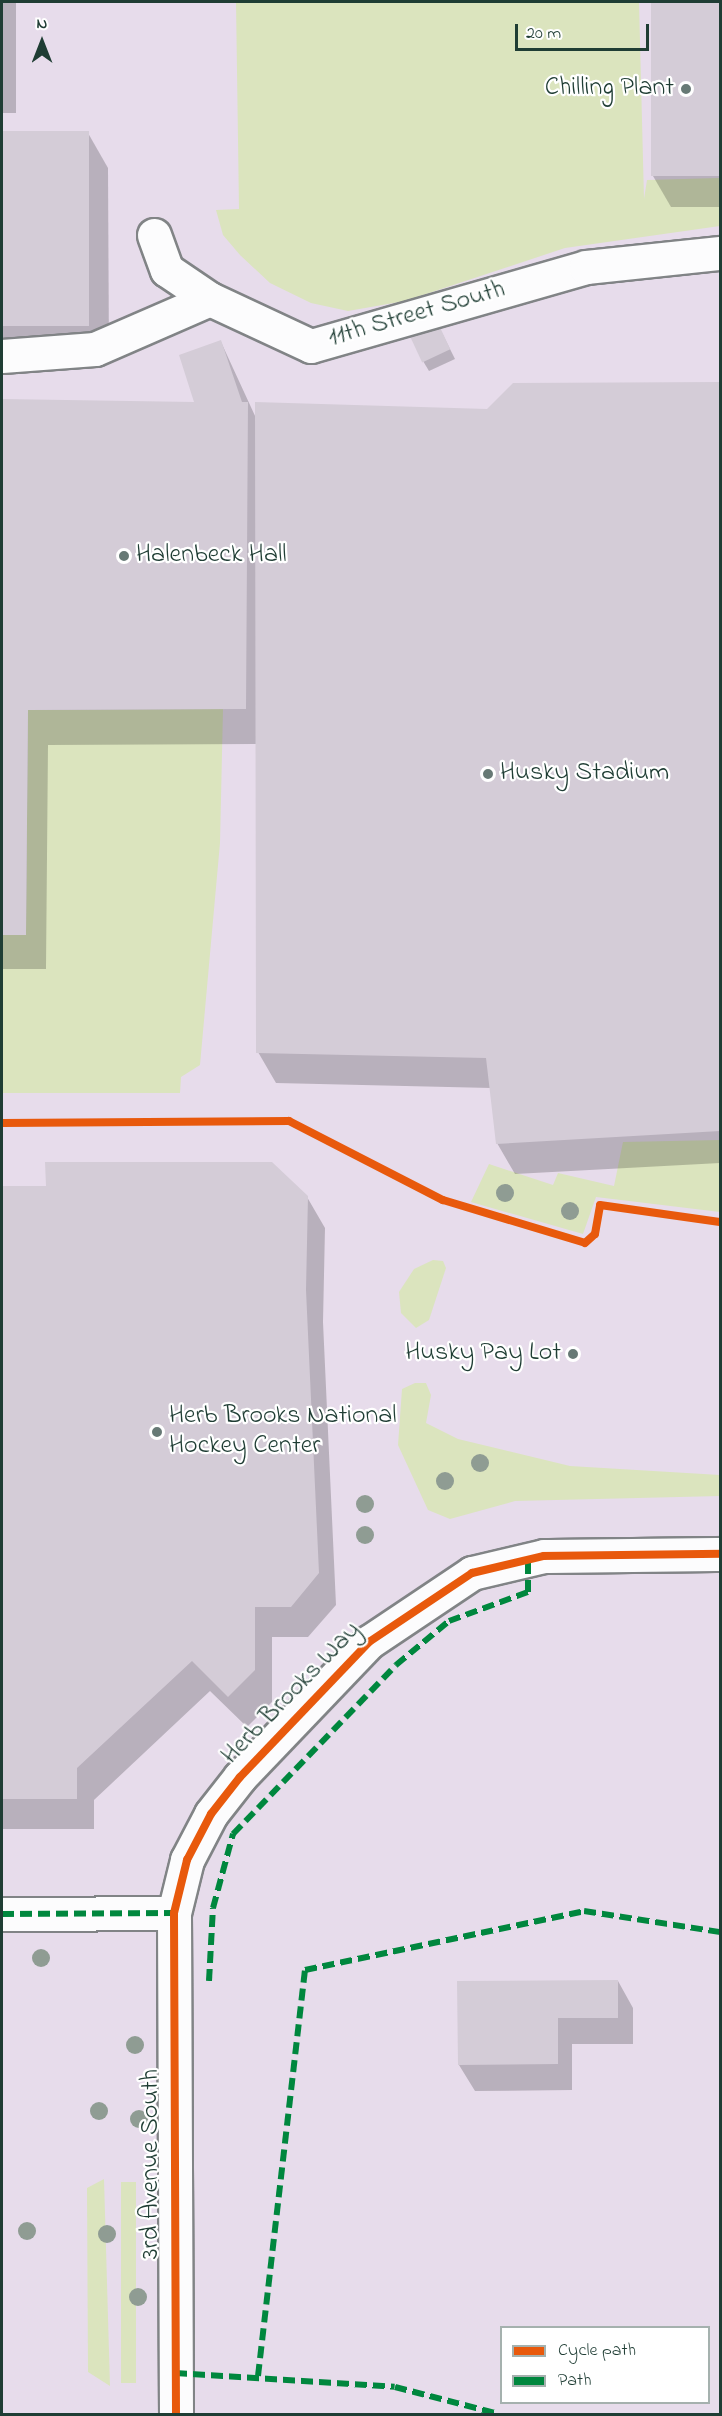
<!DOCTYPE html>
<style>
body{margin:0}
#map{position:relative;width:722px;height:2416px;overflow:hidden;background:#ede8ef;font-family:"Indie Flower",sans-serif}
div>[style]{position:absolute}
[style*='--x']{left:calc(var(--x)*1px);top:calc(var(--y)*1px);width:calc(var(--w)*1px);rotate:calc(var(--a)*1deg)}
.built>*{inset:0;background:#e7dceb}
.green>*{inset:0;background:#dbe4be;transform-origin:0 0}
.shadow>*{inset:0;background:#0003;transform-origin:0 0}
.building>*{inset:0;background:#d4ccd7;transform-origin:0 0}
.roads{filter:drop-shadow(2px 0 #818486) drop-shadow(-2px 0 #818486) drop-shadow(0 2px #818486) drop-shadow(0 -2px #818486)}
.minor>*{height:33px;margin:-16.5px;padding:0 16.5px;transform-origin:16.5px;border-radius:16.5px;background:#fcfcfd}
.quiet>*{height:6px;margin-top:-3px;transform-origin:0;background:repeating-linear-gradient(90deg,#00873e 0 12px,transparent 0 18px)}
.cycleway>*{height:8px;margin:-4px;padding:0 4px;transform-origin:4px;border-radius:4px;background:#e8590c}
.trees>*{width:18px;height:18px;margin:-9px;border-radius:50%;background:#8f9c93}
.dots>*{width:16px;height:16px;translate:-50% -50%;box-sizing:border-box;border:3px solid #fff;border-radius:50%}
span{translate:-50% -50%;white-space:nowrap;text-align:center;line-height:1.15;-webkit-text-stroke:4.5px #fff;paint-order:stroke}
.poi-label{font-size:26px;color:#1f3d34}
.right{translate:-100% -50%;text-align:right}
.left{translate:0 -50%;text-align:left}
.street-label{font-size:26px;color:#1f3d34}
.frame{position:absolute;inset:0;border:3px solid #1f3d34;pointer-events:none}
.legend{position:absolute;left:500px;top:2326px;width:210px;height:78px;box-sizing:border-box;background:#fff;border:2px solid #a5b1ae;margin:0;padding:8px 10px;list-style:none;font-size:18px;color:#1f3d34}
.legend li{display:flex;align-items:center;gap:12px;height:30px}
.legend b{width:30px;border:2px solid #a5b1ae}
.north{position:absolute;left:12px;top:12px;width:60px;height:60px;-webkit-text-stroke:4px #fff;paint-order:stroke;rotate:0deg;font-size:16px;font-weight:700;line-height:24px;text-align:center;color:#1f3d34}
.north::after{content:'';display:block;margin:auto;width:21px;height:27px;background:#1f3d34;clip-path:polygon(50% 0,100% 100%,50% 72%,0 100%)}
.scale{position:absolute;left:515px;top:24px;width:134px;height:27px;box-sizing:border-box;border:3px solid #1f3d34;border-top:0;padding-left:8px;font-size:18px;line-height:21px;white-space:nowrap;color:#1f3d34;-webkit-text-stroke:4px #fff;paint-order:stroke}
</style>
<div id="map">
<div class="built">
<i style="clip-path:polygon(evenodd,2px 2px,720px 2px,720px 2414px,2px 2414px,2px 2px,502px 2328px,708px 2328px,708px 2402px,502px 2402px,502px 2328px)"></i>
</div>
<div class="green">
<i style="clip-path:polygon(236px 2px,639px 2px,644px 199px,647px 180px,720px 178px,720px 226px,565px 248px,405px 301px,348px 311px,311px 303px,270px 283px,240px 255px,223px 235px,216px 210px,239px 209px)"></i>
<i style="clip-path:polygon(223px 709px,220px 843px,200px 1065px,181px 1077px,180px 1093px,2px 1093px,2px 935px,26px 934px,28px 710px)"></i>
<i style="clip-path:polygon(720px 1140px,720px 1212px,596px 1197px,583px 1234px,471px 1202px,489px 1164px,553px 1185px,558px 1173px,614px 1186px,623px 1142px)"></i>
<i style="clip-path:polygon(433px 1260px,443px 1261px,446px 1268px,429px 1320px,416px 1328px,401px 1313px,399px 1292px,414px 1269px)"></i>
<i style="clip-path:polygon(415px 1383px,426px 1383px,431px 1395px,426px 1423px,458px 1439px,570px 1466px,720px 1475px,720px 1496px,515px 1501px,450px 1519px,428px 1510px,398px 1445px,402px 1389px)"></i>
<i style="clip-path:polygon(104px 2179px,110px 2386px,88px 2372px,87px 2188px)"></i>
<i style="left:121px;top:2182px;width:15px;height:201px"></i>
</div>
<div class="shadow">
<i style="left:2px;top:2px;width:14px;height:111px"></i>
<i style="clip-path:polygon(653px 2px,720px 2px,720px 207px,671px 207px,653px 176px)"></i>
<i style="clip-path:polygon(2px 133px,88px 133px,108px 168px,109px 360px,2px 360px)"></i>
<i style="clip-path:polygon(443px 335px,455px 359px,429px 371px,423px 361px)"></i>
<i style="clip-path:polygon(221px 342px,256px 418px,487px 411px,513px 384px,720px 384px,720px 1163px,515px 1174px,497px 1143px,491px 1088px,276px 1083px,258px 1052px,257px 744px,48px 745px,46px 969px,2px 969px,2px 1011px,2px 401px,196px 404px)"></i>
<i style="clip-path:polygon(2px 1188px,307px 1197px,325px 1228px,323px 1322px,336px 1605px,308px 1637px,272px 1637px,272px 1702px,247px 1727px,210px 1691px,94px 1800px,94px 1829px,2px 1829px,2px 1845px)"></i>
<i style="clip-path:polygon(618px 1981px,633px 2008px,633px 2044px,572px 2044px,572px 2090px,475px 2091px,459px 2065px)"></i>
</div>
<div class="building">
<i style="left:651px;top:2px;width:69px;height:174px"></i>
<i style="left:89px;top:131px;width:195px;height:87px;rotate:90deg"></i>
<i style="left:438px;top:323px;width:29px;height:31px;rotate:65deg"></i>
<i style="clip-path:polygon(221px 340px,242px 402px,248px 402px,246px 709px,28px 710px,26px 935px,2px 935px,2px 399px,194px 402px,179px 355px)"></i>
<i style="clip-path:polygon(720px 382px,720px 1131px,496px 1144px,486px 1058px,256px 1053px,255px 402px,487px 409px,513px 383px)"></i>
<i style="clip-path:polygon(45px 1162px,272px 1162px,308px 1196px,306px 1290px,319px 1573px,291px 1607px,255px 1607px,255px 1670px,228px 1697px,192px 1661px,77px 1768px,77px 1799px,2px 1799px,2px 1186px,46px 1186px)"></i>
<i style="clip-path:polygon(618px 1980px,618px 2018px,558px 2018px,558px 2064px,458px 2065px,457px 1981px)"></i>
</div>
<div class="roads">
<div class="minor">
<i style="--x:154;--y:235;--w:37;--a:70"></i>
<i style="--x:167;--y:270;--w:52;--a:34"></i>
<i style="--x:210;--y:299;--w:111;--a:25"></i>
<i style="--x:311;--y:346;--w:286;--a:-16"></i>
<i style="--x:586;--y:267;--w:135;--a:-6"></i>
<i style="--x:2;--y:356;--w:93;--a:-4.3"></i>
<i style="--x:95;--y:349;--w:125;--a:-23.5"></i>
<i style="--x:2;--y:1914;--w:172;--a:-0.3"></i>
<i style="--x:176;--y:2414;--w:501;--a:-90.23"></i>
<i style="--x:174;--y:1913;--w:55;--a:-76.2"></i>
<i style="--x:187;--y:1860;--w:52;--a:-62.4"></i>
<i style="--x:211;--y:1814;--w:47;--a:-51.9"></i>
<i style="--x:240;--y:1777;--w:187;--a:-46.3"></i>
<i style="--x:369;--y:1642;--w:124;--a:-33.8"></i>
<i style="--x:472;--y:1573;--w:74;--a:-13.3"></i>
<i style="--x:544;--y:1556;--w:176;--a:-0.7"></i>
</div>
</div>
<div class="quiet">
<i style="--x:2;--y:1914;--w:172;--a:-0.3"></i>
<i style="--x:209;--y:1981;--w:73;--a:-86.9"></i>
<i style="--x:213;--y:1908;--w:77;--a:-74.9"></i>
<i style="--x:233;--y:1834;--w:235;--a:-46"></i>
<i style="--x:396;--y:1665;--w:69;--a:-39.7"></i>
<i style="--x:449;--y:1621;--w:84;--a:-20.2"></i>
<i style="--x:528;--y:1592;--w:33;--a:-90"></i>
<i style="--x:175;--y:2373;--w:220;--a:3.6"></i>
<i style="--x:395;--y:2387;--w:107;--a:14.6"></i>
<i style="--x:258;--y:2376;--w:409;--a:-83.4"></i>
<i style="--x:305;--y:1970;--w:285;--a:-11.9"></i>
<i style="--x:584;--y:1911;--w:138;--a:8.8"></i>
</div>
<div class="cycleway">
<i style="--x:2;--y:1123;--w:287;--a:-0.4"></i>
<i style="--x:289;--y:1121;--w:173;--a:27.2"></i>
<i style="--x:443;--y:1200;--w:148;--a:16.8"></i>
<i style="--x:585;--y:1243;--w:13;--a:-42"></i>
<i style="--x:595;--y:1234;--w:29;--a:-80"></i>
<i style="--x:600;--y:1205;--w:121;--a:8.1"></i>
<i style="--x:176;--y:2414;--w:501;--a:-90.23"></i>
<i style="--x:174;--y:1913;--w:55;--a:-76.2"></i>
<i style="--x:187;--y:1860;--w:52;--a:-62.4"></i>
<i style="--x:211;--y:1814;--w:47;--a:-51.9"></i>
<i style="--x:240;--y:1777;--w:187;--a:-46.3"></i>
<i style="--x:369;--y:1642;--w:124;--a:-33.8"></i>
<i style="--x:472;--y:1573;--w:74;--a:-13.3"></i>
<i style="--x:544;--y:1556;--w:176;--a:-0.7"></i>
</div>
<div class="trees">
<i style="left:505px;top:1193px"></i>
<i style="left:570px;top:1211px"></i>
<i style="left:480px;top:1463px"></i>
<i style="left:445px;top:1481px"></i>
<i style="left:365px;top:1504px"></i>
<i style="left:365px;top:1535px"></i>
<i style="left:41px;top:1958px"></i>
<i style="left:135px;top:2045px"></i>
<i style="left:99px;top:2111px"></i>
<i style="left:139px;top:2119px"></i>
<i style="left:27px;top:2231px"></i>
<i style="left:107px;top:2234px"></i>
<i style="left:138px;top:2297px"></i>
</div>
<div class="dots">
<i style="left:686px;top:89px;background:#677975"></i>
<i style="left:124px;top:556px;background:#677975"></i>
<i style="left:488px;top:774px;background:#677975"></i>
<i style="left:573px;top:1354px;background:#677975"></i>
<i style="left:157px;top:1432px;background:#677975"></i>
</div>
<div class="poi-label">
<span class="right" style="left:674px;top:89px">Chilling Plant</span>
<span class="left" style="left:136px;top:556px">Halenbeck Hall</span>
<span class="left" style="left:500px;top:774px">Husky Stadium</span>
<span class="right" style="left:561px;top:1354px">Husky Pay Lot</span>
<span class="left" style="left:169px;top:1432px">Herb Brooks National<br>Hockey Center</span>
</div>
<div class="street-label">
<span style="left:417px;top:315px;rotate:-16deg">11th Street South</span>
<span style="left:292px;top:1694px;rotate:-46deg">Herb Brooks Way</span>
<span style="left:152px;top:2164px;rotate:-90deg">3rd Avenue South</span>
</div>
<div class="frame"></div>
<ul class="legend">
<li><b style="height:8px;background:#e8590c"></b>Cycle path</li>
<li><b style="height:8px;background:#00873e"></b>Path</li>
</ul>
<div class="north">N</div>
<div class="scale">20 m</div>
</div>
